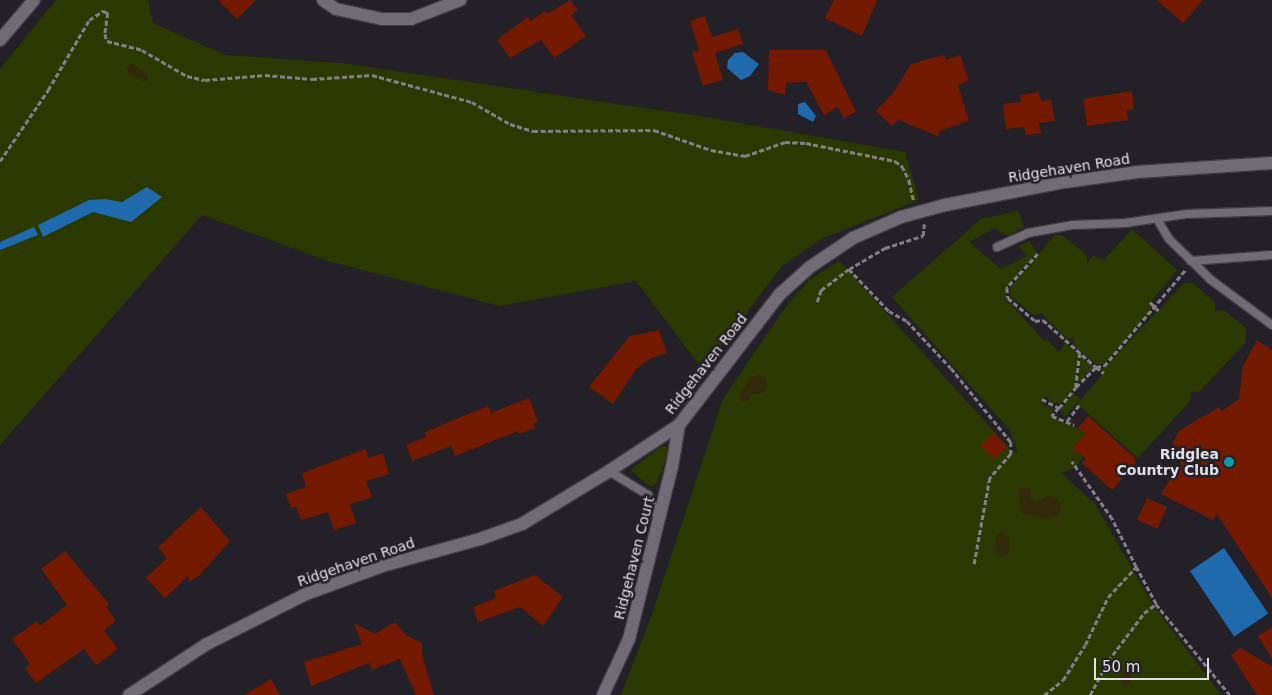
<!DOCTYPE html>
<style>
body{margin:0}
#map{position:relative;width:1272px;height:695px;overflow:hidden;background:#242028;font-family:"DejaVu Sans",sans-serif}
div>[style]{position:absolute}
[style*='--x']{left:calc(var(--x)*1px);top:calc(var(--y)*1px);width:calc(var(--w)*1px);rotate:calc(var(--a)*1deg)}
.green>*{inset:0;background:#2b3800}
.sand>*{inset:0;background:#312908}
.water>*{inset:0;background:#1f6aad;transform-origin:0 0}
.building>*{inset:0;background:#721900;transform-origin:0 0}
.path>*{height:2.5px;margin-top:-1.25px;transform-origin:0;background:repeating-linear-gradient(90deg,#837f86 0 5px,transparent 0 7.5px)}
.roads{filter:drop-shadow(1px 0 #403d44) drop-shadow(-1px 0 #403d44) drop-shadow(0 1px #403d44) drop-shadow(0 -1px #403d44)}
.service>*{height:8px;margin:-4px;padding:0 4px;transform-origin:4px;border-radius:4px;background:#706b75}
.minor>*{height:12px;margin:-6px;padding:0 6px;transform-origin:6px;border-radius:6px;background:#706b75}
.tertiary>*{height:12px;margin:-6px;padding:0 6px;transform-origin:6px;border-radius:6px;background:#706b75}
.dots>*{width:14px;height:14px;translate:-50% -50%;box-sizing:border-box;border:2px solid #242028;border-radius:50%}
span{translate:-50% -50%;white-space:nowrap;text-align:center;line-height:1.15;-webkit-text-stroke:5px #242028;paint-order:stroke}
.street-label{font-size:14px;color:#e2dfe5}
.poi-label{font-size:14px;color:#e2dfe5;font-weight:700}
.right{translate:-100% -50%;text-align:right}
.scale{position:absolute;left:1094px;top:658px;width:115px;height:22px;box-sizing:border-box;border:2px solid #e2dfe5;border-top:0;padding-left:6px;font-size:15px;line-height:18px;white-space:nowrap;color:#e2dfe5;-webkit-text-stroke:4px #242028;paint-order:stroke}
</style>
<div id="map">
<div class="green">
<i style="clip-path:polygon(56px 0,148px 0,153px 23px,225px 55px,342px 63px,705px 117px,905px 152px,919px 200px,823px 238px,782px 266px,703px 370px,636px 281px,500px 306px,328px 261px,202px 215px,0 445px,0 69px)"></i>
<i style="clip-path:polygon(1018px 211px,1024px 227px,1008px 236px,994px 228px,969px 242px,1001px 269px,1027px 256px,1019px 246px,1029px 241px,1037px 252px,1006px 287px,1006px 299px,1044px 341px,1047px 339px,1059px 352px,1065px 343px,1078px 354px,1075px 387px,1060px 404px,1051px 402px,1046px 396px,1042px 399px,1043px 405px,1053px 408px,1051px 416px,1078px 428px,1085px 434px,1073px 448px,1083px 457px,1075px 468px,1061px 473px,1095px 504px,1153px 605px,1221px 695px,621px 695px,652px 614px,723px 399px,784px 309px,809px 280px,839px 261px,1011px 450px,1018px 453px,1010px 430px,892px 297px,981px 219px)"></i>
<i style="clip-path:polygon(1132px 229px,1177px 270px,1151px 302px,1151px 310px,1104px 364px,1097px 365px,1074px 346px,1073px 337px,1067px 339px,1042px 314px,1033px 315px,1010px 295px,1010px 288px,1055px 235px,1062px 235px,1087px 255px,1087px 263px,1093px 256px,1104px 260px)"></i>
<i style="clip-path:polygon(1193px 283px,1215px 302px,1215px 311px,1224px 310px,1246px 328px,1246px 342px,1199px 392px,1191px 391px,1191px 400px,1138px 458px,1077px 404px,1105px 372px,1100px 368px,1105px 367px,1183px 284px)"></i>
<i style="clip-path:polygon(1081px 356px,1093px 367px,1078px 383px)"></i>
<i style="clip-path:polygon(1073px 393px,1080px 399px,1065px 417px,1060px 411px)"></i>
<i style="clip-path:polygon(662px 446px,668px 447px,668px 454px,657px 483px,651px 487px,630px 470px)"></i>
</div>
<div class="sand">
<i style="clip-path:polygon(131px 63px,148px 75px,148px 83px,129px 75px,127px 67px)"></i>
<i style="clip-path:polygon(759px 375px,766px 378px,767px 389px,761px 394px,753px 394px,746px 402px,742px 401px,739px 395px,751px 377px)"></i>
<i style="clip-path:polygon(1024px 488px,1031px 489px,1031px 499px,1036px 503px,1049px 495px,1056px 498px,1061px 504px,1059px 516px,1046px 519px,1022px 514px,1018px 492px)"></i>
<i style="clip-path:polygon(1001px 532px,1010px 538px,1009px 553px,1002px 558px,995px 552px,996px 536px)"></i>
<i style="clip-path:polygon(1130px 664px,1138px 666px,1131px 674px,1130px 684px,1125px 687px,1119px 678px)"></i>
</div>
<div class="water">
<i style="clip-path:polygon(743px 52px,759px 64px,750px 76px,741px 80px,727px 68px,728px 60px,735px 53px)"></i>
<i style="clip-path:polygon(805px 102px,816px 116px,813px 122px,798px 114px,798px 104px)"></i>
<i style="clip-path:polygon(147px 187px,162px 197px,131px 222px,93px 212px,43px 237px,38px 225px,89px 200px,105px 199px,122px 202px)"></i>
<i style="clip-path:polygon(34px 227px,38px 235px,0 250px,0 242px)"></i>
<i style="left:1224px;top:548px;width:79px;height:41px;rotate:56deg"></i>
</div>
<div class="building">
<i style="clip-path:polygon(218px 0,256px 0,237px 19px)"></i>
<i style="clip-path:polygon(570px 0,578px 10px,571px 15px,586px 36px,554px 58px,541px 40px,510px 58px,497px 40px,528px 17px,531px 21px,545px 11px,547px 14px)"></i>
<i style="clip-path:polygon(834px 0,877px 0,862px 36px,825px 18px)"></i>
<i style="clip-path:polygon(1157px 0,1203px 0,1183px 23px)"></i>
<i style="clip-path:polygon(705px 16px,712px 37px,738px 29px,743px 44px,715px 53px,723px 80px,703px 86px,692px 52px,699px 50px,690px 21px)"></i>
<i style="clip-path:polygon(769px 50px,826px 50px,856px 112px,844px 118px,838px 107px,824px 115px,806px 82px,786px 83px,785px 95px,768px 90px)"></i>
<i style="clip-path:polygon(944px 55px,946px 60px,960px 55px,969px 81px,958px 85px,969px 121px,939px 131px,938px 136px,898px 120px,892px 126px,876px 111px,894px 92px,911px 64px)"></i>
<i style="clip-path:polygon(1132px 91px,1134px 109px,1127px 110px,1128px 120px,1087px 126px,1083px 99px)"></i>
<i style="clip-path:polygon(1039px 92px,1041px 101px,1051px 100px,1055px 121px,1039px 123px,1041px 133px,1026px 135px,1024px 127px,1006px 129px,1003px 104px,1021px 102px,1020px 95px)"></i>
<i style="clip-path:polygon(659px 330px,667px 353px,651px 358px,637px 368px,613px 404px,589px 387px,630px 336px)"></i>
<i style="clip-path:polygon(1257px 340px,1272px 350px,1272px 598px,1217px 514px,1213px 520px,1161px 494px,1187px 452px,1172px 444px,1179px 431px,1219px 407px,1222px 411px,1239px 399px,1243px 366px)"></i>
<i style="clip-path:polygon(529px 398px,538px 422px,534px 423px,535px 428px,519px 434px,518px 431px,455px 456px,451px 446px,412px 461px,406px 445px,426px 437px,425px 432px,488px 406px,491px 413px)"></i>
<i style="clip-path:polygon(1088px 416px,1135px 458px,1135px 464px,1112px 490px,1082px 463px,1086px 459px,1073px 448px,1085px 434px,1078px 428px)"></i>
<i style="left:994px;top:433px;width:19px;height:18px;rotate:47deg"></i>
<i style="clip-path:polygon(366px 449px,368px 458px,383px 453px,389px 474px,366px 481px,372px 497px,350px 504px,356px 523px,334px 530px,328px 512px,301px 520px,296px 507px,291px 508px,286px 494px,306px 487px,302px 473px)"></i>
<i style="left:1147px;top:498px;width:22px;height:24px;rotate:24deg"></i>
<i style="clip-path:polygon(201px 507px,230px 541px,199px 576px,190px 581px,187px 577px,165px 598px,146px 578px,167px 558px,158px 547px)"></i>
<i style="clip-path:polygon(65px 551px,109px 604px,106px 607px,116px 621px,104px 630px,118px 649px,96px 665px,84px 649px,36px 683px,25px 668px,30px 664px,12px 639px,37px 621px,40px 626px,67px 605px,41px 569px)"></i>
<i style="clip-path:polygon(535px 575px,563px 597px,543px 626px,520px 607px,478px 622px,473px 607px,496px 598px,494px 591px)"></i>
<i style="clip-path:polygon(395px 622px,406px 635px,422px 643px,422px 655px,434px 695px,416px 695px,400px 659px,372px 670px,369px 663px,311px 686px,304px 662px,362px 644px,354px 623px,375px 634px)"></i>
<i style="clip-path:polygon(1272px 627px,1272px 659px,1258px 636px)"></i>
<i style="clip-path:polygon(1240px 648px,1272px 666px,1272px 695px,1257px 695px,1231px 655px)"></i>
<i style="clip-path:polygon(271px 679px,280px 695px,244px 695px)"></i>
</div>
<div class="path">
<i style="--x:0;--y:161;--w:86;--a:-55.9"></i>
<i style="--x:48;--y:90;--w:81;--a:-59.6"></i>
<i style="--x:89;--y:20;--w:17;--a:-33"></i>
<i style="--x:103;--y:11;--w:5;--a:22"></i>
<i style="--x:108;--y:13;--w:21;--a:98"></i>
<i style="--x:105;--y:34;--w:7;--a:74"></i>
<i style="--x:107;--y:41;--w:36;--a:14"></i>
<i style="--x:142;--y:50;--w:52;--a:30"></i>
<i style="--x:187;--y:76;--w:18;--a:13"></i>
<i style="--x:205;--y:80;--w:60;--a:-4.8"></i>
<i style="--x:265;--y:75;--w:47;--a:4.9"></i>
<i style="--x:312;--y:79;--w:60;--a:-3.8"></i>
<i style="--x:372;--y:75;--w:104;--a:15.1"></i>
<i style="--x:472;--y:102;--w:44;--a:30.1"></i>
<i style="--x:510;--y:124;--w:24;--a:17"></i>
<i style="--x:533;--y:131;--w:121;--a:-0.5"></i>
<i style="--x:654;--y:130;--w:60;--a:19.3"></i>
<i style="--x:711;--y:150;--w:35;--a:10"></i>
<i style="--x:745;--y:156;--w:42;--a:-19.3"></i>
<i style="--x:785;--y:142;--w:21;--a:3"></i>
<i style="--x:806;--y:143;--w:91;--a:11.4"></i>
<i style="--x:895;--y:161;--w:9;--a:36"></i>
<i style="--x:902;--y:166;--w:16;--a:63"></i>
<i style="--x:909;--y:180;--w:22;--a:77"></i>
<i style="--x:1038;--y:254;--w:46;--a:132.4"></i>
<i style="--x:1007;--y:288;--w:10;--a:84"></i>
<i style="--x:1008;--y:298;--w:35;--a:40"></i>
<i style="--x:1035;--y:321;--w:8;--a:-7"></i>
<i style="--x:1043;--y:320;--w:71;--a:41.6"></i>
<i style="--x:1096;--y:367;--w:8;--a:-7"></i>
<i style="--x:1104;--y:366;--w:126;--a:-49.8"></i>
<i style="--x:849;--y:269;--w:42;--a:-30.3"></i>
<i style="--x:885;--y:248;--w:40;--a:-18"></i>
<i style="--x:923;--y:236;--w:12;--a:-85"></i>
<i style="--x:817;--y:302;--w:13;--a:-72"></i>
<i style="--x:821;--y:290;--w:35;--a:-37"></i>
<i style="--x:849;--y:269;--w:58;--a:46.4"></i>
<i style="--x:889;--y:311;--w:21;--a:29"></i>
<i style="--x:907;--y:321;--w:64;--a:46.9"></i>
<i style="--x:951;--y:368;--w:95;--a:51"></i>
<i style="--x:1011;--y:442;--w:12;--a:90"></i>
<i style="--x:1011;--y:454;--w:32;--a:131"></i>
<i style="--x:990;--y:478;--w:89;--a:100.3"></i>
<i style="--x:1150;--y:302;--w:13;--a:45"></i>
<i style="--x:1080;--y:353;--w:34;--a:97"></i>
<i style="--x:1076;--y:387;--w:28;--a:-45"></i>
<i style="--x:1096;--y:367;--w:10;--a:37"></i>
<i style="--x:1042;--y:399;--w:19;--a:28"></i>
<i style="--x:1059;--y:408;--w:27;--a:-51"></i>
<i style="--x:1059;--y:408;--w:11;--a:131"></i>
<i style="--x:1052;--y:416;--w:24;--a:22"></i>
<i style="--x:1067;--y:421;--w:20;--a:-53"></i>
<i style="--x:1156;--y:604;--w:117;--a:50.9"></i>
<i style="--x:1044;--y:695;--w:24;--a:-38"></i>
<i style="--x:1063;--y:680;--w:41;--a:-57.8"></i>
<i style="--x:1085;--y:645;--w:53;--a:-64.4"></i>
<i style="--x:1108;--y:597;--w:41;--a:-47"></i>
<i style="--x:1136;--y:567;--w:54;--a:-116.6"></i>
<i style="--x:1112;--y:519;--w:70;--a:-125.1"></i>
<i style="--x:1090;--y:695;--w:38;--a:-62"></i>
<i style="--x:1108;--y:661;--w:60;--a:-53.1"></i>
<i style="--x:1144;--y:613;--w:15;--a:-37"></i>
<i style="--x:1156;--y:604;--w:42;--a:-118.4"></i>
</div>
<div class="roads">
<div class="service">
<i style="--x:1157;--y:219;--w:23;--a:59"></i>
<i style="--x:1169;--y:239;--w:59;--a:44.3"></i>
<i style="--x:1211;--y:280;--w:76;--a:36.4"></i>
<i style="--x:997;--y:247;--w:34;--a:-24"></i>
<i style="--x:1028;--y:233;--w:46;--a:-10.1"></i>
<i style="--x:1073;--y:225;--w:52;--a:-2.2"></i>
<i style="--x:1125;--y:223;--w:63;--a:-8.3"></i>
<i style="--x:1187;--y:214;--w:85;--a:-2"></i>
<i style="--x:1191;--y:261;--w:81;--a:-4.2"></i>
<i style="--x:609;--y:471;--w:46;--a:31.6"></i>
<i style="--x:648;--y:495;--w:22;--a:66"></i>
</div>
<div class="minor">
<i style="--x:323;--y:0;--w:16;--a:35"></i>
<i style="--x:336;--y:9;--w:47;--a:12.3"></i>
<i style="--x:382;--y:19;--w:29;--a:0"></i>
<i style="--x:411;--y:19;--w:53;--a:-21.2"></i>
<i style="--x:129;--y:695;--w:93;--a:-33.2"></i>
<i style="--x:207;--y:644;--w:111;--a:-26.8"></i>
<i style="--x:306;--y:594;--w:81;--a:-20.2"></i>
<i style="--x:382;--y:566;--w:102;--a:-15.4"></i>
<i style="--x:480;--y:539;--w:45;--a:-19.7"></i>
<i style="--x:522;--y:524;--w:102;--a:-31.3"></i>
<i style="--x:609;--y:471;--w:84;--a:-33.3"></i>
<i style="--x:679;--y:425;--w:165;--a:-52.4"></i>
<i style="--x:780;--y:294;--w:40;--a:-42"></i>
<i style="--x:810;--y:267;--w:52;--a:-34"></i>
<i style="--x:853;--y:238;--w:52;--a:-23.6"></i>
<i style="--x:901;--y:217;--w:46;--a:-15.3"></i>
<i style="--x:945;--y:205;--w:122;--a:-10.9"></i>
<i style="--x:1065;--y:182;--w:73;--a:-7.9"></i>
<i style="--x:1137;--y:172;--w:135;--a:-3.8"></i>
<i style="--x:603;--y:695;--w:62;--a:-65.1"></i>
<i style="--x:629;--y:639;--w:177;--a:-76"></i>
<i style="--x:672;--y:467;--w:43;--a:-80.5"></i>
</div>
<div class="tertiary">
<i style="--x:0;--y:40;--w:52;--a:-49.6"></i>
</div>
</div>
<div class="dots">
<i style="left:1229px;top:462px;background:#0f9aa8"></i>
</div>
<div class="street-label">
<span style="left:1069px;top:168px;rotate:-9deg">Ridgehaven Road</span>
<span style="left:706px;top:364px;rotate:-52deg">Ridgehaven Road</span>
<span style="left:634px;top:558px;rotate:-76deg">Ridgehaven Court</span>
<span style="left:356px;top:562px;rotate:-19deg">Ridgehaven Road</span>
</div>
<div class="poi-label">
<span class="right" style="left:1219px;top:462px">Ridglea<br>Country Club</span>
</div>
<div class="scale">50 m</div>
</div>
